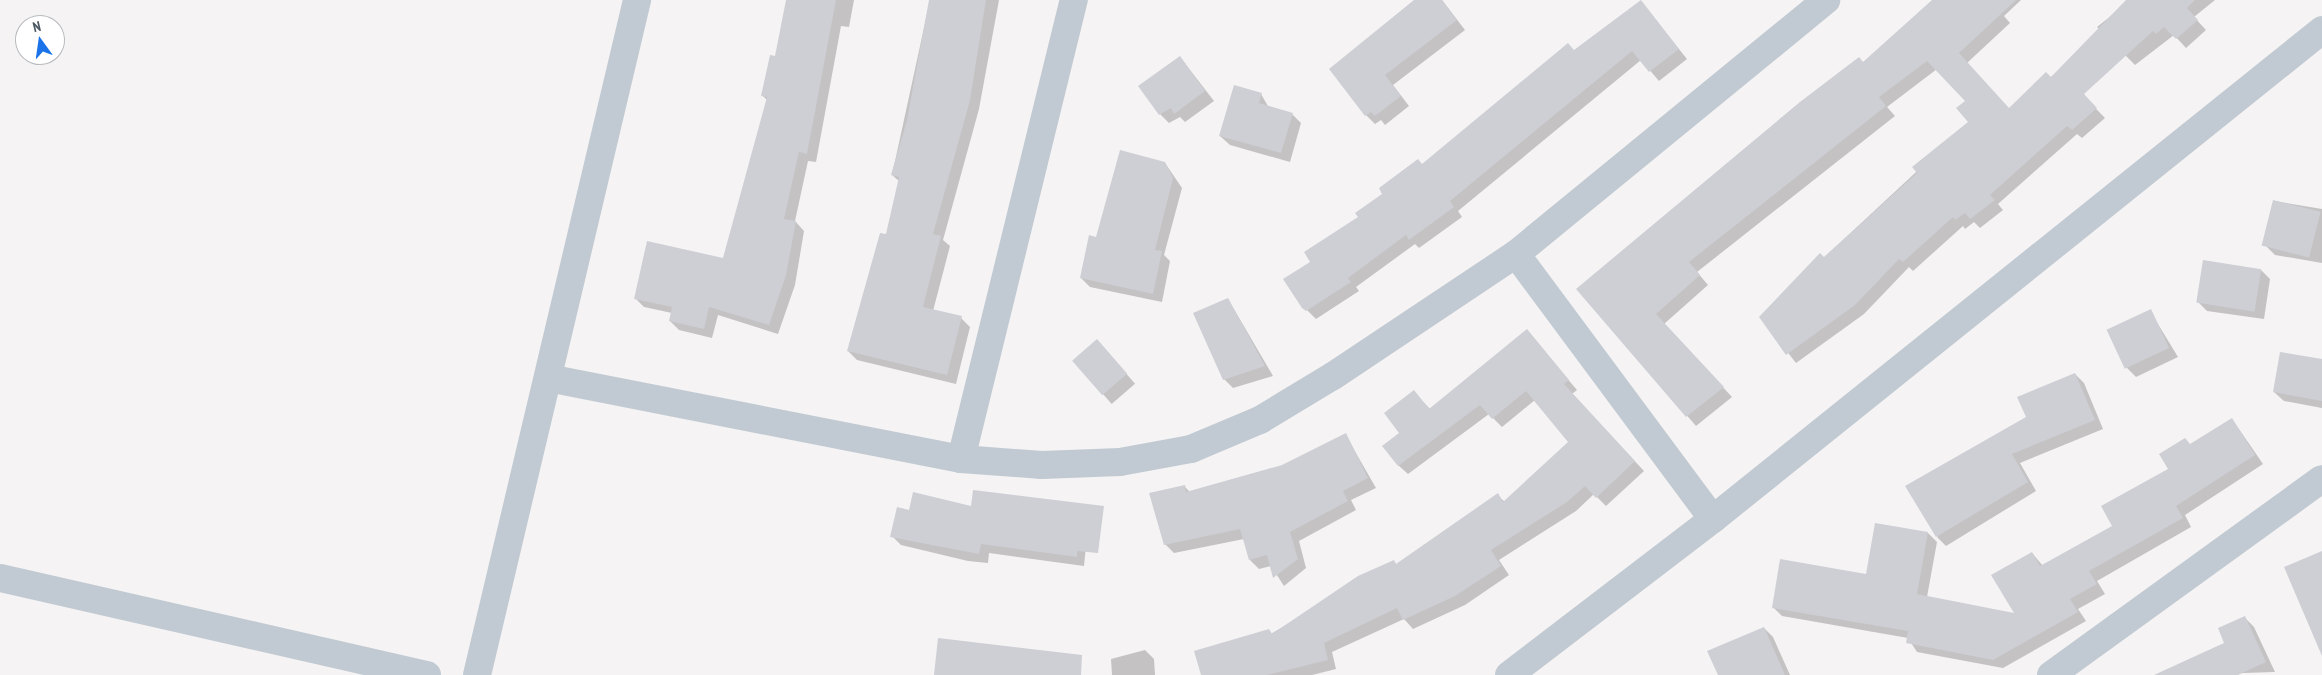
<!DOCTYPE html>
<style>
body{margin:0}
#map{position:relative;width:2322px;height:675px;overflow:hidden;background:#f5f3f3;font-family:"PT Sans Narrow",sans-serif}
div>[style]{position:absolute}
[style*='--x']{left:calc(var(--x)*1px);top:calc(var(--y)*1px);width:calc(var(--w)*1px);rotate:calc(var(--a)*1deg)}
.shadow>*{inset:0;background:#0003;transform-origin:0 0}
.building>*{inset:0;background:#cdcfd5;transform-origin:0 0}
.minor>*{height:28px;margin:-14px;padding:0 14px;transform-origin:14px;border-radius:14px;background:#c1cad2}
span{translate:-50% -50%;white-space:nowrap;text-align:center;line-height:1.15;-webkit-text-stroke:4px #fff;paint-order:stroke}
.north{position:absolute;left:15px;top:15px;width:50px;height:50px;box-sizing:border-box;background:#fff;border:1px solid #b7bbc0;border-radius:50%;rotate:346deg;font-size:14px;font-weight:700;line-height:20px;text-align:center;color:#4a5661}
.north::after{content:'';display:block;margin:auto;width:18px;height:22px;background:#1a73e8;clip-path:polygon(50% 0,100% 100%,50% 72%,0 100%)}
</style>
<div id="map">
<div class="shadow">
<i style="clip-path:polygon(787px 0,854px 0,849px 27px,841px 26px,816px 162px,808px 161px,795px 221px,804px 231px,795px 285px,778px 334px,718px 315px,712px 338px,679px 330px,670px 321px,672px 313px,644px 307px,635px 298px,723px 260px,768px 101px,762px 95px,776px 58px)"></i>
<i style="clip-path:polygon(930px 0,999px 0,979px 109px,943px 240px,950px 246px,933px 311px,961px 318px,970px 327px,956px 384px,857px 360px,848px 351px,887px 236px,899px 181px,892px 175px)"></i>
<i style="clip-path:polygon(1417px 0,1442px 0,1465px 30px,1393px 85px,1409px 106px,1385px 125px,1381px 120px,1375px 124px,1366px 115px)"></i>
<i style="clip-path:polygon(1952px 0,2021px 0,2004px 16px,2010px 23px,1967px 63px,2009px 109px,2059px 71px,2105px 118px,2082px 138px,2077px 134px,1998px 204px,2003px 210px,1980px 228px,1974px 222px,1965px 229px,1963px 226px,1913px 271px,1909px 267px,1864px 314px,1796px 363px,1760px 317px,1970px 122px,1966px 101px,1937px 69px,1887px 107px,1895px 116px,1697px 272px,1708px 285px,1664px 324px,1732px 397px,1696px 426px,1578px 289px,1864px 64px)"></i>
<i style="clip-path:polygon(2131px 0,2215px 0,2194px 17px,2206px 30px,2186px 48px,2174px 35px,2135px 65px,2097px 27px)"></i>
<i style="clip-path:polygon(1641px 2px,1687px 59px,1659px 81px,1641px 60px,1458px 211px,1462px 217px,1419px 248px,1415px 244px,1356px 287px,1359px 291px,1316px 319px,1307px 310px,1312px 262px,1360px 217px)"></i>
<i style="clip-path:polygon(1180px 57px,1214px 101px,1185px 122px,1180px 117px,1169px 123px,1160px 114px)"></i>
<i style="clip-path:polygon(1261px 94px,1269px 108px,1292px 114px,1301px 123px,1290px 162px,1230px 145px,1220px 136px)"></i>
<i style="clip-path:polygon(1165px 163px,1182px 188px,1164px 255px,1170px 261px,1162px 302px,1090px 287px,1081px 278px)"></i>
<i style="clip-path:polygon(2274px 201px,2322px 209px,2322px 263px,2275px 255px,2266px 246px)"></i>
<i style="clip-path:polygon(2261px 270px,2270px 279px,2264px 319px,2207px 311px,2197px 301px)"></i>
<i style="clip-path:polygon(1228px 299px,1273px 376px,1233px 388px,1224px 379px)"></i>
<i style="clip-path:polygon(2150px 311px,2178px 357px,2136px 377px,2127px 368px)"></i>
<i style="clip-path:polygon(1527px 331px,1577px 390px,1572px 394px,1644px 471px,1606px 506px,1594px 494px,1576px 511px,1499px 560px,1509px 575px,1465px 605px,1413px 629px,1404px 619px,1332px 652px,1336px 669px,1312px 675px,1202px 675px,1393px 561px,1397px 565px,1497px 495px,1505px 502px,1569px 442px,1535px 400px,1502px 427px,1489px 414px,1408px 474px,1398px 465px,1401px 433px,1414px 392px,1430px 409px)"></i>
<i style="left:1097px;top:340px;width:58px;height:31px;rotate:49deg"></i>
<i style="clip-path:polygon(2322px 361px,2322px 408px,2284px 401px,2274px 392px)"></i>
<i style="clip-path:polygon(2075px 374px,2084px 383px,2103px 429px,2020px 463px,2036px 491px,1946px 546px,1937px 537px,2027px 417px)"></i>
<i style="clip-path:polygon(2232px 419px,2263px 464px,2185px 515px,2191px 527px,2097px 581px,2105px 594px,2078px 609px,2086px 621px,2003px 668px,1917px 652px,1908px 638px,1782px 616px,1773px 607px,1867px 576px,1876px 524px,1928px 533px,1937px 542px,1927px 597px,2016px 615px,2032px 553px,2043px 566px,2114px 526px,2191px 445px)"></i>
<i style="clip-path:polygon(1345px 434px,1376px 488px,1351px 500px,1356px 510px,1299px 541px,1306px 568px,1284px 586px,1271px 566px,1259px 569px,1250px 560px,1244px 539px,1174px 553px,1165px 544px,1185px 487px,1190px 492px,1282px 466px)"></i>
<i style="clip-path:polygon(972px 508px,1089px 516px,1084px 566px,989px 553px,988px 563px,968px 561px,901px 545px,892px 536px,910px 511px)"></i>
<i style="clip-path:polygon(2245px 618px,2254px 627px,2275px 672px,2182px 675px,2226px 643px)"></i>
<i style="clip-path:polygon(1764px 628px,1773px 637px,1790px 675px,1719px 675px)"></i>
<i style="clip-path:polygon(1145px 650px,1154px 659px,1155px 675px,1112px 675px,1111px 659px)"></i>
</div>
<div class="building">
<i style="clip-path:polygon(786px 0,836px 0,807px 154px,799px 152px,784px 219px,796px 221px,786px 275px,769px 325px,709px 307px,704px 329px,669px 321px,672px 307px,634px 299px,647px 241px,723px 258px,767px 97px,761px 96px,770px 55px,775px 56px)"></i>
<i style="clip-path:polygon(929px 0,986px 0,970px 100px,933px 234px,941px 236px,923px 307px,962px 316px,947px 375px,847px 351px,880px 233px,886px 234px,899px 177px,891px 175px,907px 120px)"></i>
<i style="clip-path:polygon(1414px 0,1442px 0,1457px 20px,1385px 75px,1401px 96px,1375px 116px,1371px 112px,1365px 116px,1329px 69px)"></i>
<i style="clip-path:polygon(1641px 0,1679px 49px,1649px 72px,1632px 51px,1450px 201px,1454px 207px,1409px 240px,1406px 235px,1348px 278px,1351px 282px,1306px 311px,1302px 308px,1283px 279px,1310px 262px,1304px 252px,1358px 217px,1355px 213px,1382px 194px,1379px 188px,1418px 159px,1422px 164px,1568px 43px,1574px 50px)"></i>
<i style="clip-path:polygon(1932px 0,2016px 0,1959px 53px,2009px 108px,2046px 72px,2051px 77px,2126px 0,2195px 0,2187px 8px,2198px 20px,2176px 39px,2164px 27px,2156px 34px,2153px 31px,2084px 94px,2097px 108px,2072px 130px,2067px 126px,1990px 195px,1995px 200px,1970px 219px,1965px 213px,1955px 220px,1953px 217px,1903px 262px,1899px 259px,1855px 305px,1786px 355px,1759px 317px,1820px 253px,1824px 257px,1917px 173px,1912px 167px,1968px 122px,1956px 108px,1965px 101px,1927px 61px,1879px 97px,1886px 106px,1689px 262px,1700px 275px,1656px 314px,1724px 387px,1686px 417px,1576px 289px,1800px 102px,1859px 57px,1863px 62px)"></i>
<i style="clip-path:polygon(1180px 56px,1205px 91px,1174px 114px,1171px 108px,1159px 115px,1138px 86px)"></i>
<i style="clip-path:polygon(1234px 85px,1262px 93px,1259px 103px,1293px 113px,1281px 153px,1219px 136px)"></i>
<i style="clip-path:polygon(1120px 150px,1165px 162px,1173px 178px,1155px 250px,1162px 251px,1153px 294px,1080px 278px,1089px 235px,1096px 237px)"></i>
<i style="left:2273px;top:200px;width:49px;height:47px;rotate:14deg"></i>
<i style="left:2203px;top:260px;width:59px;height:43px;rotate:9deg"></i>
<i style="clip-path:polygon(1228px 298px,1265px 366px,1223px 380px,1193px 313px)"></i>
<i style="left:2151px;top:309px;width:43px;height:49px;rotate:65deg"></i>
<i style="clip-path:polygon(1527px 329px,1569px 380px,1564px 384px,1635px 461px,1596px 498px,1585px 486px,1567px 502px,1491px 550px,1501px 566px,1455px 596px,1403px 620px,1397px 608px,1324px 643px,1328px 660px,1267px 675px,1201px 675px,1194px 651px,1269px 629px,1272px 634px,1358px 576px,1394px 560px,1396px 564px,1498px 493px,1503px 502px,1568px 442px,1526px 391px,1492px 419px,1480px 405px,1398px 466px,1382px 446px,1399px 433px,1384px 413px,1414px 390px,1429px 409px)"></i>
<i style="left:1097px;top:339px;width:46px;height:33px;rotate:49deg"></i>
<i style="clip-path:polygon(2280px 352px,2322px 359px,2322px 401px,2273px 392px)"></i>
<i style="clip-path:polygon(2075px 373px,2095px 420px,2012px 454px,2028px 482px,1936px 537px,1905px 486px,2026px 417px,2017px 397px)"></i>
<i style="clip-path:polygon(2232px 418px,2255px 455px,2176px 506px,2183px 518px,2089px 571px,2097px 584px,2070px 599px,2078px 612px,1993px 660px,1906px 643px,1908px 631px,1772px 608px,1780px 559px,1866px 574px,1875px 523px,1928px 532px,1917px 594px,2014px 613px,1991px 575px,2032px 552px,2040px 566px,2112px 526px,2101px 506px,2168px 469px,2159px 454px,2185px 438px,2190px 444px)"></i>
<i style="clip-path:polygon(1346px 433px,1368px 478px,1343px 491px,1348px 501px,1290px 532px,1298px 559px,1273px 578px,1267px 555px,1249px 560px,1240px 529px,1164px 545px,1149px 493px,1185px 485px,1186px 492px,1282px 465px)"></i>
<i style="clip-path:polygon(973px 490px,1104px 506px,1098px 553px,1077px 551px,1077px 557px,981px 544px,979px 554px,890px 537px,897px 507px,909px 510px,913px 492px,971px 506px)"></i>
<i style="clip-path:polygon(2322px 551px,2322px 656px,2284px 567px)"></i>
<i style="clip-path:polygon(2245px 616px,2266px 662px,2238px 675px,2154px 675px,2224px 643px,2218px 628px)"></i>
<i style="clip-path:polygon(1764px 627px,1785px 675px,1718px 675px,1707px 651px)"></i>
<i style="clip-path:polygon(938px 638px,1082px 655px,1081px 675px,934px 675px)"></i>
</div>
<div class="minor">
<i style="--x:1516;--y:254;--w:330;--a:53.4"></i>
<i style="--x:548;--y:378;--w:421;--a:11.1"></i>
<i style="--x:961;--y:459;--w:81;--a:4.2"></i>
<i style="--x:1042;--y:465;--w:78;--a:-2.2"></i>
<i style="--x:1120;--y:462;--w:72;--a:-10.4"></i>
<i style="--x:1191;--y:449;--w:75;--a:-22.8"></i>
<i style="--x:1260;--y:420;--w:85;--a:-31.1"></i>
<i style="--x:1333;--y:376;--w:220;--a:-33.7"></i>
<i style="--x:1516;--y:254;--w:401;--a:-39.3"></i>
<i style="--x:961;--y:459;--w:473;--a:-76.2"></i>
<i style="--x:0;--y:578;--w:438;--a:12.8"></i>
<i style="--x:477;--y:675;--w:694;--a:-76.66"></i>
<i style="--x:1509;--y:675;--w:257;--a:-37.4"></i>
<i style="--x:1713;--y:519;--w:781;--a:-38.76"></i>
<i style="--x:2051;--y:675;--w:334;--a:-35.9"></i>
</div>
<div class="north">N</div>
</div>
